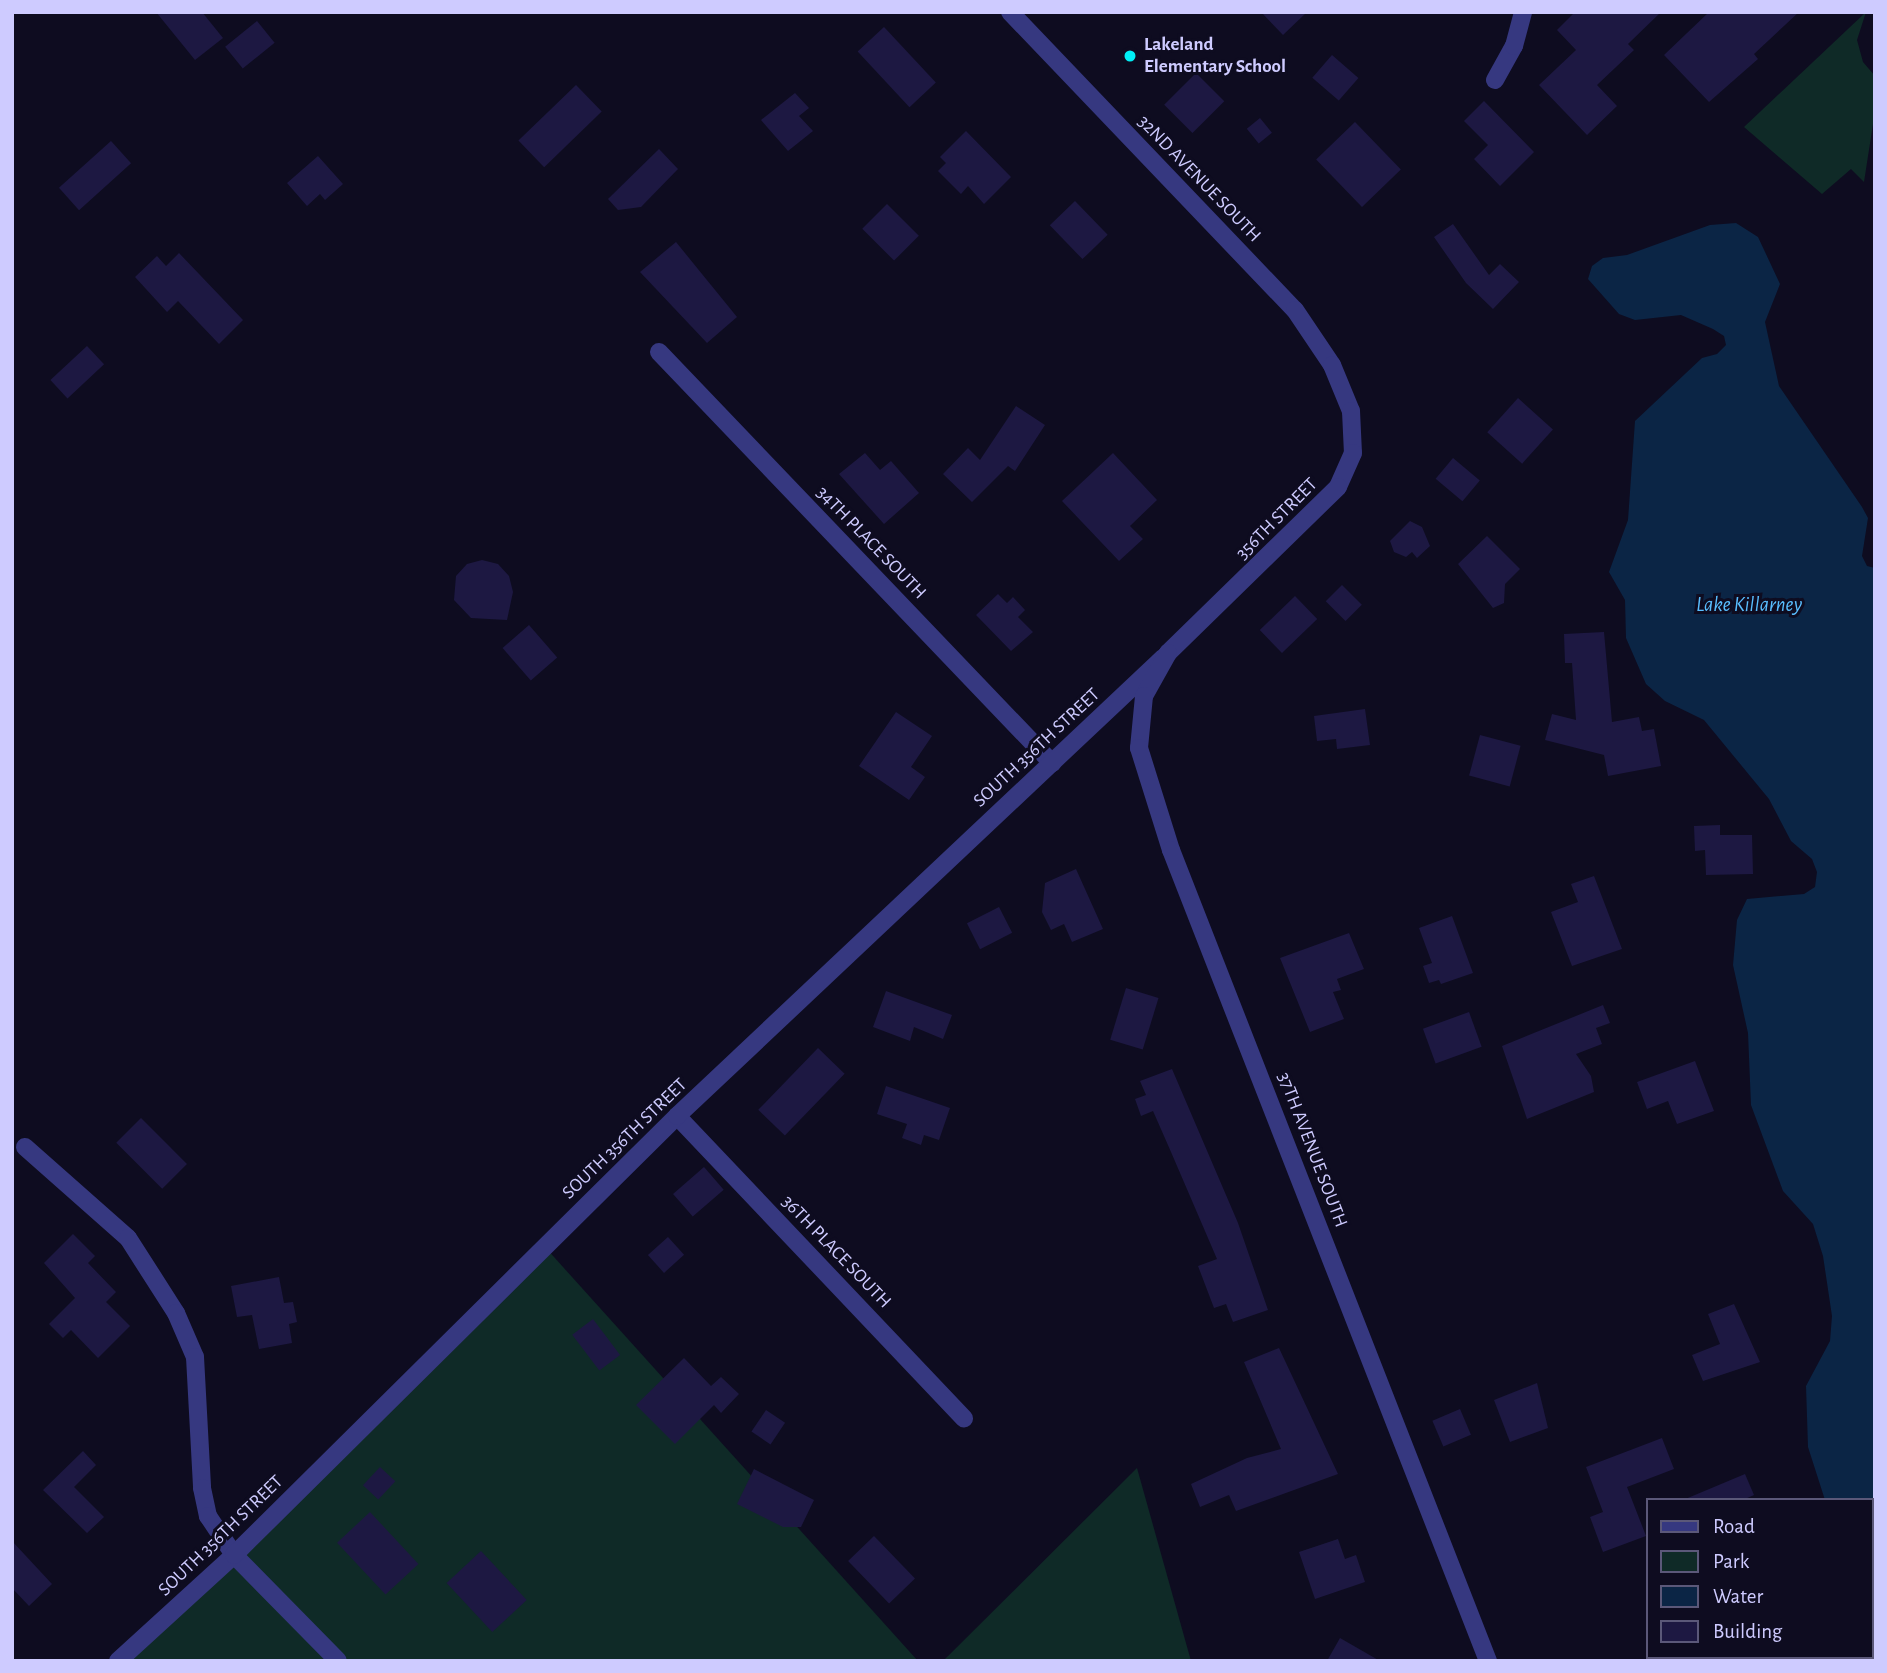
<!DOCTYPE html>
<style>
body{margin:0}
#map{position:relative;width:1887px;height:1673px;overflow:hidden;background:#0e0c20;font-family:"Alegreya Sans",sans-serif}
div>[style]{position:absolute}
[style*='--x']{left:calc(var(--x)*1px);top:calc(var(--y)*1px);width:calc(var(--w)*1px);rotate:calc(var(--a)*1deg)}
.green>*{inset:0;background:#0f2a27}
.water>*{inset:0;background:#0b2545}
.building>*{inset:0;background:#1d1842;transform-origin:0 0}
.minor>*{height:18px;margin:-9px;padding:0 9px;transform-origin:9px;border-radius:9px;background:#363880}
.tertiary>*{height:18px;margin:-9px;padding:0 9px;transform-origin:9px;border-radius:9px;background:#363880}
.dots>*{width:19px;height:19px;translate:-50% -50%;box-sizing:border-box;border:4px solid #0e0c20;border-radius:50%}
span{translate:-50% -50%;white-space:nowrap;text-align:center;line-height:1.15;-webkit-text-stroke:6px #0e0c20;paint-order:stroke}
.poi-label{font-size:19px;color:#cecbff;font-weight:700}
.left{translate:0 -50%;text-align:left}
.street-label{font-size:19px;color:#cecbff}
.water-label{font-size:21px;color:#59beff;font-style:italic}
.frame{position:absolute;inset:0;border:14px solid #cecbff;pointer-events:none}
.legend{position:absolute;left:1646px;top:1498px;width:228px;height:161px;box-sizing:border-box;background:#0e0c20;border:2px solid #5b5879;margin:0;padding:9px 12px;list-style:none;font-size:21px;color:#cecbff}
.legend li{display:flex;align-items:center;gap:14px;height:35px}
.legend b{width:35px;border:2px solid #5b5879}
</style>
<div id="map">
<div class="green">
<i style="clip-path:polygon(1866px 12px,1857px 40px,1863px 62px,1875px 76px,1875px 111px,1864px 182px,1851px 169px,1822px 194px,1744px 127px)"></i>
<i style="clip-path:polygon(545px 1247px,918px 1661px,110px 1661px)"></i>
<i style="clip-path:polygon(1137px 1468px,1191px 1661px,943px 1661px)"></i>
</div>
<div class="water">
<i style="clip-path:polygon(1736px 223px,1758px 237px,1780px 284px,1765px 322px,1779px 386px,1862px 507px,1868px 518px,1862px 556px,1867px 566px,1875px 568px,1875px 1661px,1863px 1657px,1871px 1657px,1871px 1500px,1825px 1500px,1808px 1447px,1806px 1386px,1830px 1341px,1832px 1316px,1823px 1256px,1813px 1224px,1783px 1191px,1751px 1105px,1748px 1033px,1733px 965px,1737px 920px,1747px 899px,1804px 894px,1815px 887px,1817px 872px,1812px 859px,1791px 841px,1769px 799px,1704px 720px,1665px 701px,1646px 684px,1626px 638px,1625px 600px,1609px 572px,1628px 520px,1635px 421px,1702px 358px,1717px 354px,1726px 345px,1724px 336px,1713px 329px,1681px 315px,1635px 320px,1619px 314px,1588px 279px,1592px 266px,1603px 258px,1627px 255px,1710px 225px)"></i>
</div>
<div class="building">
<i style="clip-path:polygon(156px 12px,202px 12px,223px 38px,195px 60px)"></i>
<i style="clip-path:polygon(1261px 12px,1307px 12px,1283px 35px)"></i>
<i style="clip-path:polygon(1575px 12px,1661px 12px,1628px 44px,1634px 50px,1597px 85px,1617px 106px,1587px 135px,1539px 85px,1576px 50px,1557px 30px)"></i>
<i style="clip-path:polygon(1709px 12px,1799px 12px,1754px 54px,1758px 59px,1709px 102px,1664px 55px)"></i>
<i style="left:257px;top:21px;width:28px;height:41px;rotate:51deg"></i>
<i style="left:884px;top:27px;width:76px;height:36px;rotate:47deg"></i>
<i style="left:1332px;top:55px;width:35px;height:30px;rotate:41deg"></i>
<i style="left:1196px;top:73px;width:40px;height:45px;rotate:45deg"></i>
<i style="left:576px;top:85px;width:37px;height:80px;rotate:46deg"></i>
<i style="clip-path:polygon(795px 93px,809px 108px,799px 116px,813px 131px,788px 151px,761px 120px)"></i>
<i style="clip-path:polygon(1484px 101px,1534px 152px,1500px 186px,1474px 159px,1488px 145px,1464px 121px)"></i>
<i style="left:1260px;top:118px;width:19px;height:17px;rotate:51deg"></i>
<i style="left:1355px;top:122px;width:66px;height:54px;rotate:46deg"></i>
<i style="clip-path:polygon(966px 131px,1011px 177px,984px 204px,968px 186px,961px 194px,938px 171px,946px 163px,940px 157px)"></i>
<i style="left:111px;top:141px;width:30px;height:70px;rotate:48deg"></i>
<i style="clip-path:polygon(659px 149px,678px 169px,641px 207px,618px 210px,608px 199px)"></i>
<i style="clip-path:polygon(318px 156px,343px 184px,325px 200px,320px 194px,307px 206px,287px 183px)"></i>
<i style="left:1075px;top:201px;width:47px;height:35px;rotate:46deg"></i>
<i style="left:887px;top:204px;width:45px;height:35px;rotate:45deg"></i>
<i style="clip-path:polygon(1453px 224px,1489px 275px,1500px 264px,1519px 282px,1493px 309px,1466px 283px,1434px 237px)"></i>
<i style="clip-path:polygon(676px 242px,737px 317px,707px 343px,640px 272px)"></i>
<i style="clip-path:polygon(179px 253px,243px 320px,219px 344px,178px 301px,167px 312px,135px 277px,157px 256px,166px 266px)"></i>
<i style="left:87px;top:346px;width:25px;height:50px;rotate:47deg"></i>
<i style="left:1518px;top:398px;width:47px;height:46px;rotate:42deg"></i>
<i style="clip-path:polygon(1016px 406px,1045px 425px,1015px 471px,1008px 466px,972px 502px,943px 474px,968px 448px,980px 460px)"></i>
<i style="clip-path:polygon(865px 453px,880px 470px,891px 461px,919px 493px,884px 524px,839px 474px)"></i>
<i style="clip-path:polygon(1113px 453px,1157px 500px,1130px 526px,1143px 539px,1119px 561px,1062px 501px)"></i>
<i style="left:1453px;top:458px;width:35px;height:27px;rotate:40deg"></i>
<i style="clip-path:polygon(1410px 521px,1422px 527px,1430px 546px,1417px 558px,1412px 552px,1406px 557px,1394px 552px,1390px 541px)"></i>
<i style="clip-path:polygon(1487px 536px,1520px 569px,1505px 584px,1504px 603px,1493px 608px,1458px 564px)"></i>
<i style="clip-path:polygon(482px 560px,498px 564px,509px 576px,513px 592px,507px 620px,471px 618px,454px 600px,456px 576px,467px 564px)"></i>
<i style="left:1342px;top:585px;width:28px;height:23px;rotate:45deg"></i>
<i style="clip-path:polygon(998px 594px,1007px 603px,1013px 597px,1025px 610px,1018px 617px,1033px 632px,1011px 651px,976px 615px)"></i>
<i style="left:1295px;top:596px;width:32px;height:49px;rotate:46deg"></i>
<i style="left:529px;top:625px;width:43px;height:35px;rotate:49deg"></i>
<i style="clip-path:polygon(1604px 632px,1612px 722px,1639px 717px,1642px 731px,1654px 729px,1661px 766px,1608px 776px,1604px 755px,1545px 740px,1552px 714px,1576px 720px,1572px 663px,1565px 663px,1564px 634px)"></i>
<i style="clip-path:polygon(1365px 709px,1370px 745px,1337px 749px,1336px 739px,1317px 741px,1314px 716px)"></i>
<i style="clip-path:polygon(896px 712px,932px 736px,911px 767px,925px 777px,909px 800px,859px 766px)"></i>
<i style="left:1480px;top:735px;width:42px;height:42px;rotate:15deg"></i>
<i style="clip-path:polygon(1720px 825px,1720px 835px,1752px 835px,1753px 874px,1706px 875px,1705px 850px,1695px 851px,1694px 826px)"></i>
<i style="clip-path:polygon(1076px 869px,1103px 929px,1072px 942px,1064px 924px,1051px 930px,1042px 912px,1045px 883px)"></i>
<i style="clip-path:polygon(1594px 876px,1622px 949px,1572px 966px,1551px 912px,1578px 902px,1571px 884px)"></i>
<i style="left:999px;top:907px;width:29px;height:36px;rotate:63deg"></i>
<i style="clip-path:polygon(1452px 916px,1473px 973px,1441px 984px,1439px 980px,1429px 983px,1423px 966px,1432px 963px,1419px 928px)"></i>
<i style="clip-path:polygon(1349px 933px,1364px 969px,1337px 979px,1341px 990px,1333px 992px,1344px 1019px,1310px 1032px,1280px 958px)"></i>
<i style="left:1126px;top:988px;width:34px;height:54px;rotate:17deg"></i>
<i style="clip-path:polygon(886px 991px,952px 1015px,943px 1039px,914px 1027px,910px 1041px,873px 1027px)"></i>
<i style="clip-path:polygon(1603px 1005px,1610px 1023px,1596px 1028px,1602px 1044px,1576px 1054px,1591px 1076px,1594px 1092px,1527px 1119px,1502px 1046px)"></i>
<i style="left:1469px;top:1012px;width:37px;height:49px;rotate:70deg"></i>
<i style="left:818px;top:1048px;width:37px;height:86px;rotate:44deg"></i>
<i style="clip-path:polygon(1695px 1061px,1714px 1111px,1677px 1124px,1668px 1101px,1647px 1109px,1637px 1082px)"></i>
<i style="clip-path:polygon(1172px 1069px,1238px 1223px,1268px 1310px,1233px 1322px,1226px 1304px,1214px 1308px,1198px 1266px,1217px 1259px,1171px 1152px,1153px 1111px,1141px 1116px,1135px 1099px,1146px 1095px,1140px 1081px)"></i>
<i style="clip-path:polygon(886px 1086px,950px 1108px,939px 1140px,924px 1135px,921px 1145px,902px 1138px,907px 1124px,877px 1114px)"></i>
<i style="left:141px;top:1118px;width:65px;height:35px;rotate:45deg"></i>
<i style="left:704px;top:1167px;width:30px;height:41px;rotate:49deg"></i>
<i style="clip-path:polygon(73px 1234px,95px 1256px,88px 1263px,116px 1292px,106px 1302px,130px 1326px,98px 1358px,71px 1330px,63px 1338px,49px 1324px,75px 1298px,44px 1263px)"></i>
<i style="left:668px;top:1237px;width:24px;height:27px;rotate:48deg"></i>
<i style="clip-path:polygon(279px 1277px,284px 1303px,293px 1302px,297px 1322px,289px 1324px,292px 1343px,259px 1349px,252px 1315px,237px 1317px,231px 1286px)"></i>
<i style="clip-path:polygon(1734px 1304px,1760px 1362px,1703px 1381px,1692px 1355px,1720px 1344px,1708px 1314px)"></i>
<i style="left:593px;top:1319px;width:45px;height:26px;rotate:53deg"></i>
<i style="clip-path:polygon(1279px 1348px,1338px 1474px,1236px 1511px,1229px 1495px,1200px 1507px,1191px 1484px,1247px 1458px,1281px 1449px,1244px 1362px)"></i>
<i style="clip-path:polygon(684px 1358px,711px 1386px,721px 1377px,739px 1394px,721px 1413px,714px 1405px,675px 1444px,636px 1405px)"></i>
<i style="clip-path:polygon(1537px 1383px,1548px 1428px,1510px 1442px,1494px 1400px)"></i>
<i style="left:1460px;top:1409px;width:28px;height:30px;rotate:67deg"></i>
<i style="left:766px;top:1410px;width:23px;height:26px;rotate:34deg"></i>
<i style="clip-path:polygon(1662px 1438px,1674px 1469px,1627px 1487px,1646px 1536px,1603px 1552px,1590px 1517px,1603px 1512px,1586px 1467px)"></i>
<i style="clip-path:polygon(83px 1451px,96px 1465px,74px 1487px,104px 1517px,87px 1533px,43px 1490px)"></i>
<i style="left:380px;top:1467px;width:21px;height:25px;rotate:43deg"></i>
<i style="clip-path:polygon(754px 1469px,814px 1500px,801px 1527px,783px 1527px,737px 1504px)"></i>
<i style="clip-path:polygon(1745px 1474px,1754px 1495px,1743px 1500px,1683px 1500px)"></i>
<i style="left:370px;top:1512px;width:71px;height:45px;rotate:47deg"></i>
<i style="left:874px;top:1536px;width:59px;height:36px;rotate:46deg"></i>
<i style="clip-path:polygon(1338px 1539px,1345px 1559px,1356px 1555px,1365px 1582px,1315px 1599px,1299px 1552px)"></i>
<i style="clip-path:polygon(12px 1541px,52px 1584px,29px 1606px,12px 1588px)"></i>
<i style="left:481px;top:1551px;width:67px;height:47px;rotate:47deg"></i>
<i style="clip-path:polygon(1340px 1638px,1380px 1661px,1327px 1661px)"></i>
</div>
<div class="minor">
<i style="--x:1495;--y:80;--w:39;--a:-61"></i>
<i style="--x:1514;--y:46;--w:35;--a:-75"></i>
<i style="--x:659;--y:352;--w:569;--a:46.28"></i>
<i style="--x:677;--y:1116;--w:417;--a:46.5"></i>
<i style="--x:25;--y:1147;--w:137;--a:41.5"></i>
<i style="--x:128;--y:1238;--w:89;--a:57.4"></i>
<i style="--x:176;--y:1313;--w:48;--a:66.6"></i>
<i style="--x:195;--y:1357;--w:131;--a:86.9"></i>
<i style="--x:202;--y:1488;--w:29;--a:78"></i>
<i style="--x:208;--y:1516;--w:47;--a:56.3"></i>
<i style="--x:234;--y:1555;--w:148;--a:45.5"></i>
<i style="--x:118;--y:1661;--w:157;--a:-42.4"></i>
<i style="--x:234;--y:1555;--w:624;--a:-44.74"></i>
<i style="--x:677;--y:1116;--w:668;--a:-43.3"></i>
</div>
<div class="tertiary">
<i style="--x:1010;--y:12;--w:412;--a:46.3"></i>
<i style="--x:1295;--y:310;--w:66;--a:56.1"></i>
<i style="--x:1332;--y:365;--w:50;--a:67.6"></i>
<i style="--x:1351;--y:411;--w:42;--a:87.3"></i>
<i style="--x:1353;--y:453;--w:37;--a:114"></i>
<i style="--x:1338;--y:487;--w:238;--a:135.7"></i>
<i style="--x:1168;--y:653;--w:49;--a:119.2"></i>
<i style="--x:1144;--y:696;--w:52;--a:95.5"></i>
<i style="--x:1139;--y:748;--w:107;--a:72.6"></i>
<i style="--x:1171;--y:850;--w:871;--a:68.65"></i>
</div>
<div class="dots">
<i style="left:1130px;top:56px;background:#00eff6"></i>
</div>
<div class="poi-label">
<span class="left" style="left:1144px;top:56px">Lakeland<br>Elementary School</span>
</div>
<div class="street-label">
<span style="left:1199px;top:179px;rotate:46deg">32ND AVENUE SOUTH</span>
<span style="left:1277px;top:519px;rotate:-45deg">356TH STREET</span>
<span style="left:871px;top:543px;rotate:46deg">34TH PLACE SOUTH</span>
<span style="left:1037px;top:748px;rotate:-43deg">SOUTH 356TH STREET</span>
<span style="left:625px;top:1139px;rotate:-44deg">SOUTH 356TH STREET</span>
<span style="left:1312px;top:1150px;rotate:69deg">37TH AVENUE SOUTH</span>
<span style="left:836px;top:1252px;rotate:46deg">36TH PLACE SOUTH</span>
<span style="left:221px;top:1536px;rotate:-44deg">SOUTH 356TH STREET</span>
</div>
<div class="water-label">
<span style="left:1749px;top:605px">Lake Killarney</span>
</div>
<div class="frame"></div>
<ul class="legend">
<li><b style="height:9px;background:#363880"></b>Road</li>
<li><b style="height:19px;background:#0f2a27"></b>Park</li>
<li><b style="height:19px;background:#0b2545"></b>Water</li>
<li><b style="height:19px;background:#1d1842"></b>Building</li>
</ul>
</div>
